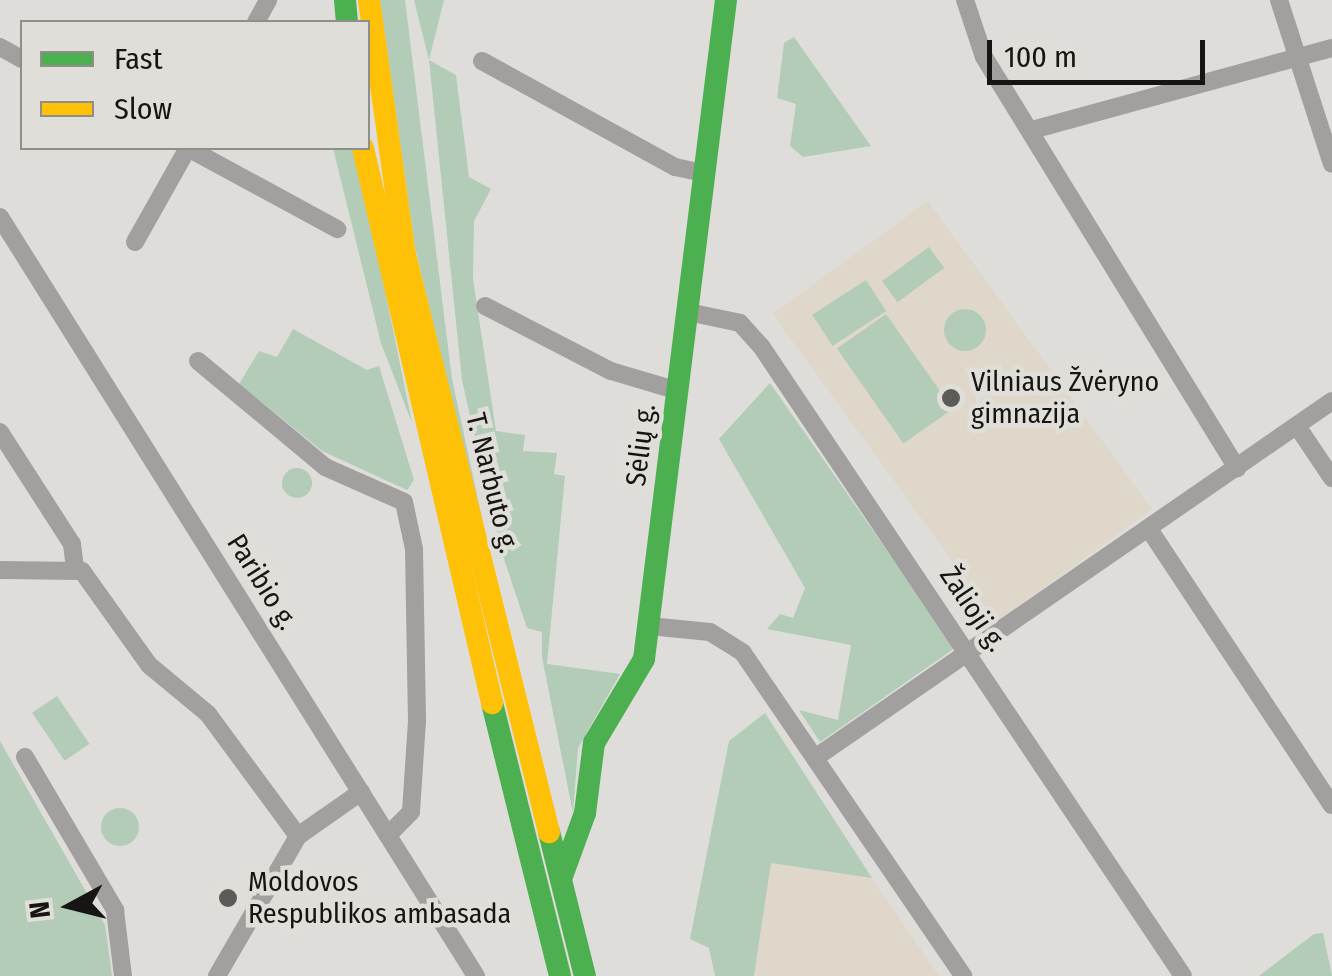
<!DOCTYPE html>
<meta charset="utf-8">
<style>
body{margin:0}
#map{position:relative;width:1332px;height:976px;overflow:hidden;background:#deddda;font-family:"Fira Sans Condensed",sans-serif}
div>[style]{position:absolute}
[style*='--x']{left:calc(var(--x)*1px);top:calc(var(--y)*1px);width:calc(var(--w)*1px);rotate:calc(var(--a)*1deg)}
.education>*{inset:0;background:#e0d7cb;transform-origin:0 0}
.green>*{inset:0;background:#b2ccb8;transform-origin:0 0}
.round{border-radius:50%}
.street>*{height:18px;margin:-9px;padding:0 9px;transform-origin:9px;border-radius:9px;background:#a1a09e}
.fast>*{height:22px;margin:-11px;padding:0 11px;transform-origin:11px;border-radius:11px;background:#4caf50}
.slow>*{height:22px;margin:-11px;padding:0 11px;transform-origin:11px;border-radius:11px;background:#ffc107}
.dots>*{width:28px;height:28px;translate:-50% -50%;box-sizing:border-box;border:5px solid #e0ded8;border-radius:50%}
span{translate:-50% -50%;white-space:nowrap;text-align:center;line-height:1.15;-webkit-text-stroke:9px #e0ded8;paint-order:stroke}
.poi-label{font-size:28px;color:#161513}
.left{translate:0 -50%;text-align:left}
.street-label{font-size:28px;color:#161513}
.legend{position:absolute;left:20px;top:20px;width:350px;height:130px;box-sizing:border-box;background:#e0ded8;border:2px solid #8f8e89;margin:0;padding:12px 18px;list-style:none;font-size:30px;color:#161513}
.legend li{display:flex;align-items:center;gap:20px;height:50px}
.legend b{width:50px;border:2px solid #8f8e89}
.north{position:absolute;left:20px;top:856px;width:100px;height:100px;-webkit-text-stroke:8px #e0ded8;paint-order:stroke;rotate:263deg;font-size:28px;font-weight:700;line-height:40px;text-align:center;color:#161513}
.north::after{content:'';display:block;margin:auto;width:35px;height:45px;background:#161513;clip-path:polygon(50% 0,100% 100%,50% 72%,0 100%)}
.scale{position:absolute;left:987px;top:40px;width:218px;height:45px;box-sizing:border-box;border:5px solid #161513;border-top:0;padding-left:12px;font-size:30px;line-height:35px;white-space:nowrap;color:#161513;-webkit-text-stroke:8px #e0ded8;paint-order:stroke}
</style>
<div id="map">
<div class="education">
<i style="left:928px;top:201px;width:381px;height:192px;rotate:54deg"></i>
<i style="clip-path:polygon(771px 863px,872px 878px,939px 976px,754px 976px)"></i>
</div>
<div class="green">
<i style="clip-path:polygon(380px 0,405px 0,452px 379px,498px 592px,415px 248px)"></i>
<i style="clip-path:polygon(414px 0,444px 0,429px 60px,456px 75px,469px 177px,491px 189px,474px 221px,473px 279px,496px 431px,525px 435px,523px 451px,557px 453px,554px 474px,565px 476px,547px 664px,620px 674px,578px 748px,573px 813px,542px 657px,542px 632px,527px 628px,498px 541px,462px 380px,429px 60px)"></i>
<i style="clip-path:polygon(794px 37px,871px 146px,803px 157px,790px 146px,796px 104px,777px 98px,784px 43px)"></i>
<i style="clip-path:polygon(333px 148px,356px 148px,412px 423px,381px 343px)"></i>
<i style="left:929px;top:247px;width:26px;height:58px;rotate:54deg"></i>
<i style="left:866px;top:280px;width:37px;height:64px;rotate:57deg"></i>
<i class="round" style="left:944px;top:309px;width:42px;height:42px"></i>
<i style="left:886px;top:314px;width:116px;height:60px;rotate:55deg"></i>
<i style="clip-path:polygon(293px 329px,367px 370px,379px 366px,414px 480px,407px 490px,322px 451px,239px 384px,259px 351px,277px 357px)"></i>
<i style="clip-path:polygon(770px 383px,955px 648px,820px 742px,799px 710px,838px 720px,851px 645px,767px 629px,780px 614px,793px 618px,805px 588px,719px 439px)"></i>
<i class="round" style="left:282px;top:468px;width:30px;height:30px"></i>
<i style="left:57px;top:696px;width:58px;height:30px;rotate:56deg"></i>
<i style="clip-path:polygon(765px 713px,872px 878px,771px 863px,754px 976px,715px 976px,709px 948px,690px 939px,729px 741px)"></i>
<i style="clip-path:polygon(0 741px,105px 925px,112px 976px,0 976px)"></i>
<i class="round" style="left:101px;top:808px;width:38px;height:38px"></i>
<i style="clip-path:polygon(1323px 933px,1332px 976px,1259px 976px,1314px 934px)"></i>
</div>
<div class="street">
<i style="--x:965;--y:0;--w:60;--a:71.6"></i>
<i style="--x:984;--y:57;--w:483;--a:58.4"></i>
<i style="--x:1279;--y:0;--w:172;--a:72.1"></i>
<i style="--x:256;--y:22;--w:25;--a:-61"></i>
<i style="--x:0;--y:47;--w:25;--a:29"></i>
<i style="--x:482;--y:61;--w:220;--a:28.8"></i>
<i style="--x:675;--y:167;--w:30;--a:12"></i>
<i style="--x:1032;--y:130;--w:311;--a:-15.3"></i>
<i style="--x:0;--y:217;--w:896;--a:57.91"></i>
<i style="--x:135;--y:242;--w:108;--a:-60.6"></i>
<i style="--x:188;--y:148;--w:170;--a:28.5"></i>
<i style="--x:485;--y:306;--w:142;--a:27.3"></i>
<i style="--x:611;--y:371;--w:70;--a:16.6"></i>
<i style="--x:688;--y:312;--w:53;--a:11.9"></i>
<i style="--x:740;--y:323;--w:31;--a:48"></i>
<i style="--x:761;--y:346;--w:758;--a:56.18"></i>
<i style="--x:198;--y:361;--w:165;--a:39.8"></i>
<i style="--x:325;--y:467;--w:86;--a:23.9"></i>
<i style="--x:404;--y:502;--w:48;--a:78"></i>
<i style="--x:414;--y:549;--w:172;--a:89"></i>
<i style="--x:417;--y:721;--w:91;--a:93.8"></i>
<i style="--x:411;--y:812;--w:33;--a:135"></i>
<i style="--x:1297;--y:426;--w:63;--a:56.1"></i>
<i style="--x:0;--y:432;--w:133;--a:57.3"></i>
<i style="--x:72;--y:544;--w:23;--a:83"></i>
<i style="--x:1149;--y:529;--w:331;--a:56.5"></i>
<i style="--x:0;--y:570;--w:82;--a:0.7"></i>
<i style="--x:82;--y:571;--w:115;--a:54.5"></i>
<i style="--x:149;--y:665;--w:77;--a:39.7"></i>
<i style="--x:208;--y:714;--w:152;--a:53.6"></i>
<i style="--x:649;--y:626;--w:61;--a:5.6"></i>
<i style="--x:710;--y:632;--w:39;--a:32"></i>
<i style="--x:743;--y:653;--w:391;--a:55.7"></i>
<i style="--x:25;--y:757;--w:178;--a:59.5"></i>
<i style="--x:115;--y:910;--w:66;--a:83.1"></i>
<i style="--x:815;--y:758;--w:628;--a:-34.63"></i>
<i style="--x:217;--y:976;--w:162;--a:-59.9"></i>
<i style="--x:298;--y:836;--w:77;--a:-34.9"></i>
</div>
<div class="fast">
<i style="--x:345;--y:0;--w:22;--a:85"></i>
<i style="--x:492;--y:703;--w:281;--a:76"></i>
<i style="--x:549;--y:832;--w:148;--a:76"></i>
<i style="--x:561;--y:879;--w:70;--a:-70"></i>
<i style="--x:585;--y:813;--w:71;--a:-82.7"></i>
<i style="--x:594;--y:743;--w:98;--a:-59.2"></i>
<i style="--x:644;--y:659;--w:664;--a:-82.91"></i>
</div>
<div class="slow">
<i style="--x:369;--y:0;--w:258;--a:82"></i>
<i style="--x:405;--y:255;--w:595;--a:75.99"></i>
<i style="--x:363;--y:148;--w:570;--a:76.91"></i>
</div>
<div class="dots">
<i style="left:951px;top:398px;background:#5c5b59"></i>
<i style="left:228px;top:898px;background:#5c5b59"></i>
</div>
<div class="poi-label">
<span class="left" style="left:971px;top:398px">Vilniaus Žvėryno<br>gimnazija</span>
<span class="left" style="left:248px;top:898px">Moldovos<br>Respublikos ambasada</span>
</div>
<div class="street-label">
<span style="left:641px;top:445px;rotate:-83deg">Sėlių g.</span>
<span style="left:492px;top:483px;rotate:76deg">T. Narbuto g.</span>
<span style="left:262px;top:582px;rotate:58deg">Paribio g.</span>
<span style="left:973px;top:609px;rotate:56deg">Žalioji g.</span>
</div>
<ul class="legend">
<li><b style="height:12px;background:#4caf50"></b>Fast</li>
<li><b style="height:12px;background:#ffc107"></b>Slow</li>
</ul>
<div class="north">N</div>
<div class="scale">100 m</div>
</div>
